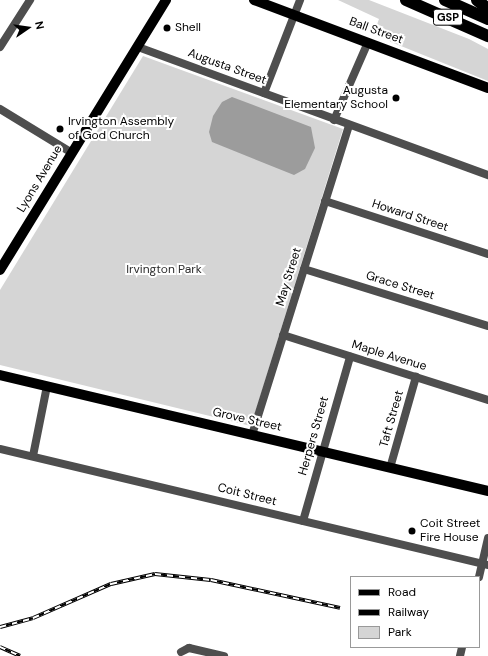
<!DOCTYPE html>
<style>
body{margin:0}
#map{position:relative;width:488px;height:656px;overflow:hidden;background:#fff;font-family:"DM Sans",sans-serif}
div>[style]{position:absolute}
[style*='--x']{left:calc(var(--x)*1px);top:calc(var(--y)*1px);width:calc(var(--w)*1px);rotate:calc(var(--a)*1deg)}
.green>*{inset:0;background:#d5d5d5}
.water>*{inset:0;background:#9c9c9c}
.minor>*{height:8px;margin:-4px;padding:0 4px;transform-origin:4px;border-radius:4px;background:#4e4e4e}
.major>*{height:10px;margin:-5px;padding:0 5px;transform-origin:5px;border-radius:5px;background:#000}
.highway>*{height:12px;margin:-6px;padding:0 6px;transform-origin:6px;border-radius:6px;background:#000}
.rail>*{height:3.5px;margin-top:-1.75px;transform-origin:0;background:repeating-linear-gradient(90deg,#fff 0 6px,#000 0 12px);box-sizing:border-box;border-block:1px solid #000}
.dots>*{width:11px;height:11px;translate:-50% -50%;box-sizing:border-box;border:2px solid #fff;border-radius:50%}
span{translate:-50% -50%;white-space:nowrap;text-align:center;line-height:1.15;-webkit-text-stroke:4px #fff;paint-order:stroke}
.shield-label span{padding:1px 3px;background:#fff;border:1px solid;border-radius:3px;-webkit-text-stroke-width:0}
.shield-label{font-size:11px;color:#000;font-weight:700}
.poi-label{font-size:12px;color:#000}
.left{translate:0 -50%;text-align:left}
.right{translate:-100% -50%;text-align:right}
.street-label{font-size:12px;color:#000}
.park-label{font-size:12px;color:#2c2c2c}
.legend{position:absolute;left:350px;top:576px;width:130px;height:72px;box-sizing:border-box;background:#fff;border:1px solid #999;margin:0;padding:5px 7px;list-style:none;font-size:12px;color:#000}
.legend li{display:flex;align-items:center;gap:8px;height:20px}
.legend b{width:20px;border:1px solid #999}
.north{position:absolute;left:8px;top:8px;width:40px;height:40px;-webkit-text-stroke:3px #fff;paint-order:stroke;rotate:77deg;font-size:11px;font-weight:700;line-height:16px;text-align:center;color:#000}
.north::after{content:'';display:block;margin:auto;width:14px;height:18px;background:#000;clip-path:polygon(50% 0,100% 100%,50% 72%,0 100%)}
</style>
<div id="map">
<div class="green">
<i style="clip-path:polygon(338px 0,369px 0,469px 39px,488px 49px,488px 81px,391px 42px,375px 30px,379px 19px)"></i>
<i style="clip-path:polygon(143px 56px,343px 129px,251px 426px,0 365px,0 290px)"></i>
</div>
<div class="water">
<i style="clip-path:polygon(232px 97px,311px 127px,315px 148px,305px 169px,294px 175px,212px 142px,209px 132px,213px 116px,222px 102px)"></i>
</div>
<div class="minor">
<i style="--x:0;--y:47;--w:56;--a:-57.4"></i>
<i style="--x:138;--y:47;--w:373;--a:20.1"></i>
<i style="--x:264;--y:93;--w:100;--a:-68.8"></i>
<i style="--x:0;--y:109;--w:84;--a:31.4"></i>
<i style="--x:334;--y:120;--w:85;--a:-66.4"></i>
<i style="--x:325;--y:201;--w:171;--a:18"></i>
<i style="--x:304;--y:269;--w:193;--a:17.2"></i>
<i style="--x:283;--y:335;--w:215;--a:17.6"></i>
<i style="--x:252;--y:435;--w:325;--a:-72.6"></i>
<i style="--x:0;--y:449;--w:502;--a:13.37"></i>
<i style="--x:33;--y:456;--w:71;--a:-78.7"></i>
<i style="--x:390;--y:468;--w:95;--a:-74.1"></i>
<i style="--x:303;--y:521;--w:171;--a:-74"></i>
<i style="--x:479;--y:577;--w:40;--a:-77"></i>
<i style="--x:181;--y:652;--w:9;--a:-27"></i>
<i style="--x:189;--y:648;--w:36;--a:13"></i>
<i style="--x:460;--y:656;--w:9;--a:-77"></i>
</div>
<div class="major">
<i style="--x:254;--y:0;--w:250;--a:20.6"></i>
<i style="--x:0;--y:270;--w:317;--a:-58.4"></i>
<i style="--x:0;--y:375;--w:502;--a:13.37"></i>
</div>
<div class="highway">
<i style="--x:406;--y:0;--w:90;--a:23.7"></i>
<i style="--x:445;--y:0;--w:47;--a:23.8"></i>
<i style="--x:477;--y:0;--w:14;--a:39"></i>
</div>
<div class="rail">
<i style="--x:0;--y:627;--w:34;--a:-15"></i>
<i style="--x:33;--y:618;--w:85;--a:-23.6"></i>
<i style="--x:111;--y:584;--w:45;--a:-12.8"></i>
<i style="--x:155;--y:574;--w:56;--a:6.1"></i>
<i style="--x:211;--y:580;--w:132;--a:12.2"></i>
<i style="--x:0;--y:647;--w:22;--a:24"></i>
</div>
<div class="dots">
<i style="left:167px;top:28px;background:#000"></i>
<i style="left:396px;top:98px;background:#000"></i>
<i style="left:60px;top:129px;background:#000"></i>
<i style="left:412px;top:531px;background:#000"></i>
</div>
<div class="shield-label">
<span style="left:448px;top:17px">GSP</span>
</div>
<div class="poi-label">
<span class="left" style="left:175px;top:28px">Shell</span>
<span class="right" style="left:388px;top:98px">Augusta<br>Elementary School</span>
<span class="left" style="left:68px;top:129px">Irvington Assembly<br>of God Church</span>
<span class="left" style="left:420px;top:531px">Coit Street<br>Fire House</span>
</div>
<div class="street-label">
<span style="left:376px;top:31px;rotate:20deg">Ball Street</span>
<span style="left:227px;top:67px;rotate:20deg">Augusta Street</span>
<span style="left:40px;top:179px;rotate:-59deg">Lyons Avenue</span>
<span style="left:410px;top:216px;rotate:18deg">Howard Street</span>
<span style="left:289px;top:277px;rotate:-73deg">May Street</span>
<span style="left:400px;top:286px;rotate:17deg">Grace Street</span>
<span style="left:389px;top:356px;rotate:17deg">Maple Avenue</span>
<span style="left:392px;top:419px;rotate:-74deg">Taft Street</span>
<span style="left:247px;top:420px;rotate:13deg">Grove Street</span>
<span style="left:314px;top:436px;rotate:-74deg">Herpers Street</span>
<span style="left:247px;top:495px;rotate:14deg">Coit Street</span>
</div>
<div class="park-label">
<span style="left:164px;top:270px">Irvington Park</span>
</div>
<ul class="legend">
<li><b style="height:5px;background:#000"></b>Road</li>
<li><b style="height:5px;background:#000"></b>Railway</li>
<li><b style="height:11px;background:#d5d5d5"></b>Park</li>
</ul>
<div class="north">N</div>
</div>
